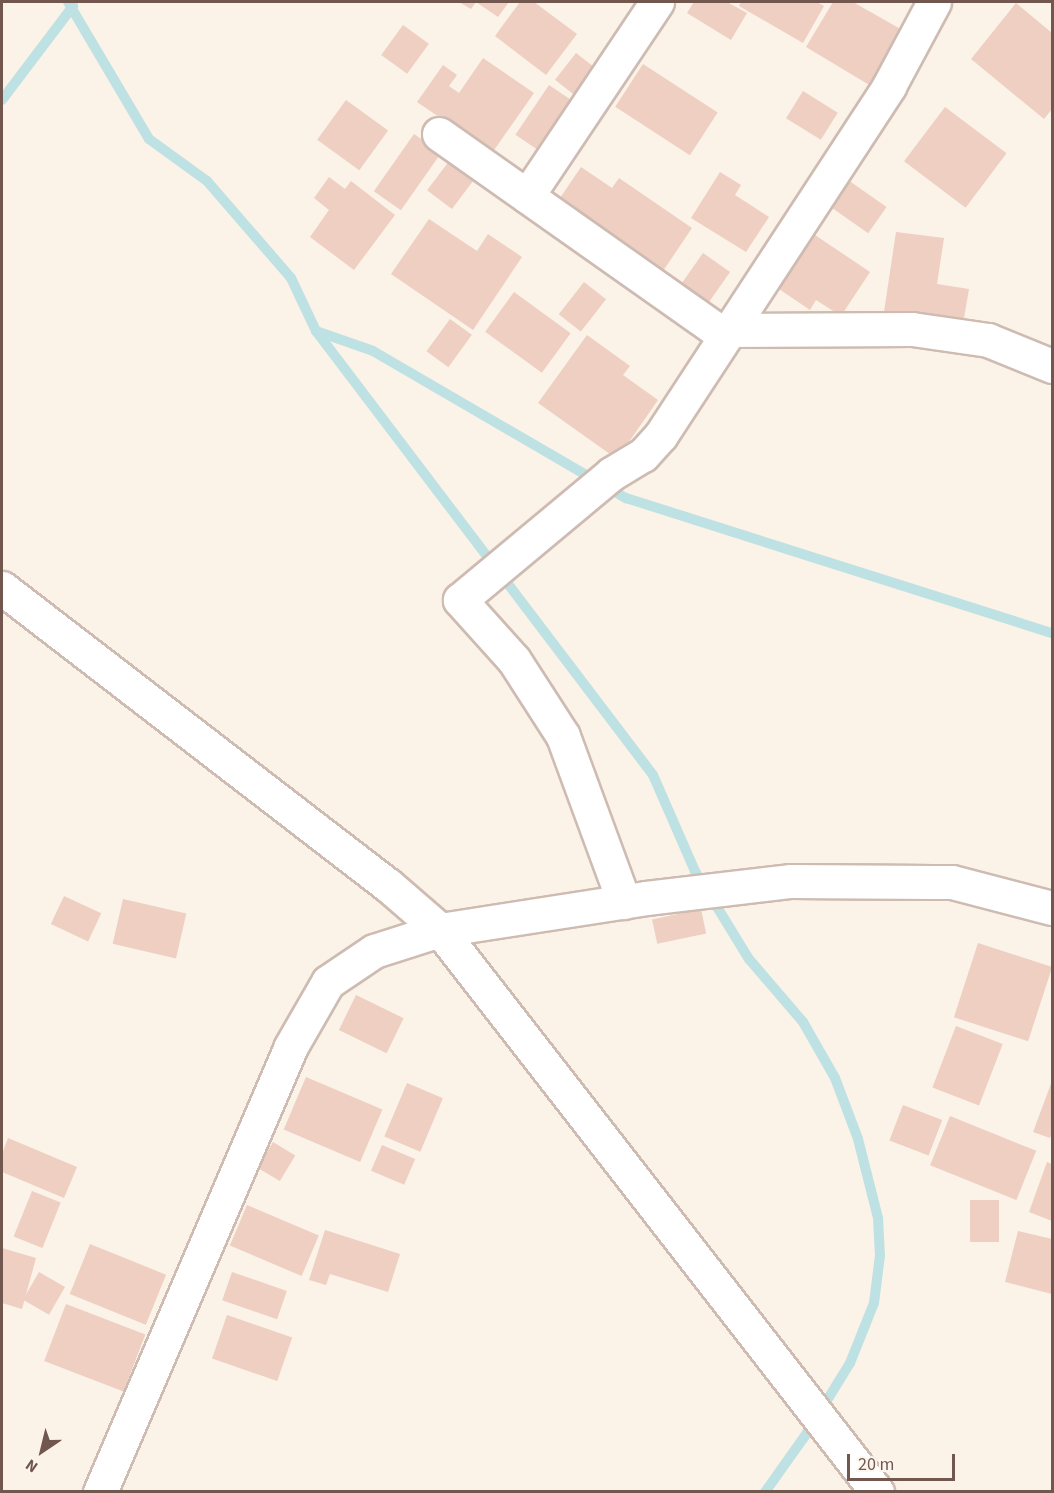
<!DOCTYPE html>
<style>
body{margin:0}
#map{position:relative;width:1054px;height:1493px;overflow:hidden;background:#fbf2e8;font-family:"Source Sans 3",sans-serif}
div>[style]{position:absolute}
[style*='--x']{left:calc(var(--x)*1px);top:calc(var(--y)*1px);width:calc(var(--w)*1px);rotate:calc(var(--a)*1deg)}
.stream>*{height:10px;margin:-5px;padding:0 5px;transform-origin:5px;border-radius:5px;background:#bee1e3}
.building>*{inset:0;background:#eecfc2;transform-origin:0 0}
.roads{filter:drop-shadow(2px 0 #cebbb2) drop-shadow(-2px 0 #cebbb2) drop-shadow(0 2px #cebbb2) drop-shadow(0 -2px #cebbb2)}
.minor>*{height:33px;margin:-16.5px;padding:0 16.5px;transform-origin:16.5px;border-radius:16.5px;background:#fff}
span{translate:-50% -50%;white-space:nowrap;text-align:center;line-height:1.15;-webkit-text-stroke:6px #fdf6ee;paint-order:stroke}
.frame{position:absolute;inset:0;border:3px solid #72574e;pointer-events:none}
.north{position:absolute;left:12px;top:1421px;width:60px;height:60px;-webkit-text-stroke:4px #fdf6ee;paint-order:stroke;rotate:215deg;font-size:16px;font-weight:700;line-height:24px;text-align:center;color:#72574e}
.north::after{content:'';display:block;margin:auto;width:21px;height:27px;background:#72574e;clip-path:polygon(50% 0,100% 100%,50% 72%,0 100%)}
.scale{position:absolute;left:847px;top:1454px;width:108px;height:27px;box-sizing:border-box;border:3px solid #72574e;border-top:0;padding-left:8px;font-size:18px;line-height:21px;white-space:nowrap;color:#72574e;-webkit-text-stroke:4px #fdf6ee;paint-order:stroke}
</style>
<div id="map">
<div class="stream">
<i style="--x:68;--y:2;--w:159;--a:59.4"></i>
<i style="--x:149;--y:139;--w:72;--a:35.9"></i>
<i style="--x:207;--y:181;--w:128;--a:49.1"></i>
<i style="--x:291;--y:278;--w:59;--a:64.7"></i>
<i style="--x:316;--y:331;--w:557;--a:52.8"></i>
<i style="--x:653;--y:775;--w:105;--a:66.4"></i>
<i style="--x:695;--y:871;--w:103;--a:58.5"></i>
<i style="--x:749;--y:959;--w:83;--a:49.4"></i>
<i style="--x:803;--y:1022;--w:64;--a:60.3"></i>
<i style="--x:835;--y:1078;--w:65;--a:69.3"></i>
<i style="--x:858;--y:1139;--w:81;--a:75.8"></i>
<i style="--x:878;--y:1218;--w:37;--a:87"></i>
<i style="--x:880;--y:1255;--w:48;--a:97.1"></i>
<i style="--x:874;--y:1303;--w:65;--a:111.8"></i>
<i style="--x:850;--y:1363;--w:82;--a:121.6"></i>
<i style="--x:807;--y:1433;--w:72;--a:125.4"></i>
<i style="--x:2;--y:100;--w:118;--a:-52.9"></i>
<i style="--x:316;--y:331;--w:60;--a:19.3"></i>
<i style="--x:373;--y:351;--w:293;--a:30.2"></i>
<i style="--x:626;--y:498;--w:447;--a:17.6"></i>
</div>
<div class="building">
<i style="clip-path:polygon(459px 2px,509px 2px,498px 17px,476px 2px,471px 9px)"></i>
<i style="clip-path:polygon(520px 2px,534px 2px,577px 34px,546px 75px,495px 36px)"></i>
<i style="clip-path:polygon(694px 2px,727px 2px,747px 13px,731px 40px,687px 13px)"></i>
<i style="clip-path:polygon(741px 2px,817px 2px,824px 6px,803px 43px,739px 6px)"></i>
<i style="clip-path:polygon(833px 2px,853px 2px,904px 31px,871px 86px,806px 47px)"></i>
<i style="clip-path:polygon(1016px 3px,1052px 33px,1052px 109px,1044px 119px,971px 59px)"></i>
<i style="left:403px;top:25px;width:32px;height:37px;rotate:36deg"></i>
<i style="left:576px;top:53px;width:29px;height:34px;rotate:38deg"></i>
<i style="clip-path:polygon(483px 58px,534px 93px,492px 153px,417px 102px,443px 65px,457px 75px,449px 86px,459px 93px)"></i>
<i style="left:643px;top:64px;width:89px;height:51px;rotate:33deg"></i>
<i style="left:549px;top:85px;width:37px;height:60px;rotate:34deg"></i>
<i style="left:803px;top:91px;width:41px;height:32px;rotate:32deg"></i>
<i style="left:346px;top:100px;width:52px;height:49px;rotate:36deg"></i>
<i style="left:945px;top:107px;width:77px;height:68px;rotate:37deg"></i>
<i style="left:414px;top:134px;width:33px;height:70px;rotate:35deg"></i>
<i style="left:453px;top:156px;width:31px;height:43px;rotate:37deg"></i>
<i style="clip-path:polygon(581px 167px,612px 188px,619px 178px,692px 228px,663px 271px,558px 201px)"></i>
<i style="clip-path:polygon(720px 172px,741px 185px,735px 195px,769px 217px,746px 252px,691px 218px)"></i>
<i style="clip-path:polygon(329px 177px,345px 189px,351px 181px,395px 215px,354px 270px,310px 237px,329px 210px,314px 198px)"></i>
<i style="left:848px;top:180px;width:47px;height:32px;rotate:35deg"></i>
<i style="clip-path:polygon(429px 219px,477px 251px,488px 234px,522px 257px,473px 330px,391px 274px)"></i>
<i style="clip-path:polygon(896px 232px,944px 238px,937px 284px,969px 289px,963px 324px,884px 312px)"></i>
<i style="clip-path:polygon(815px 235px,870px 272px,841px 316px,816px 300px,810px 310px,779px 289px)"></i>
<i style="left:703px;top:253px;width:33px;height:37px;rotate:35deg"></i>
<i style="left:584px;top:282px;width:28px;height:41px;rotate:38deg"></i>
<i style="left:514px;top:292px;width:70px;height:49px;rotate:36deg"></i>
<i style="left:450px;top:319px;width:27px;height:40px;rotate:36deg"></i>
<i style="clip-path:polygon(587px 335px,630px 366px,623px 375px,658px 400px,617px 459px,538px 403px)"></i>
<i style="left:64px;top:896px;width:41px;height:31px;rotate:25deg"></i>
<i style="left:123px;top:899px;width:65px;height:46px;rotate:13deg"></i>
<i style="left:701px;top:909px;width:25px;height:50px;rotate:78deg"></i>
<i style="left:978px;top:943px;width:78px;height:78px;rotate:18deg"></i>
<i style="left:356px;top:995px;width:53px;height:39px;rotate:26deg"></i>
<i style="left:956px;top:1026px;width:50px;height:66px;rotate:21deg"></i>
<i style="left:306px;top:1077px;width:83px;height:57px;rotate:23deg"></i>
<i style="clip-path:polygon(1052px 1081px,1052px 1132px,1050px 1138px,1033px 1132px)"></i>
<i style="left:407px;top:1083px;width:39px;height:58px;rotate:23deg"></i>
<i style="left:903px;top:1105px;width:42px;height:38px;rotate:21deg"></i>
<i style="left:950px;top:1116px;width:93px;height:53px;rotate:22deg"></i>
<i style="clip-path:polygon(8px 1138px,77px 1167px,64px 1198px,2px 1172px,2px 1154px)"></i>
<i style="left:273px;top:1142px;width:26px;height:30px;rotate:31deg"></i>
<i style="left:382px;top:1145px;width:36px;height:28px;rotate:23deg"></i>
<i style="clip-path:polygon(1047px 1162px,1052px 1164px,1052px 1221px,1029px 1212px)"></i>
<i style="left:32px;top:1191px;width:31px;height:49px;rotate:22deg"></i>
<i style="left:970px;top:1200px;width:29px;height:42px"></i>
<i style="left:247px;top:1205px;width:78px;height:44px;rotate:23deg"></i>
<i style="clip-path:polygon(325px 1230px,400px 1254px,388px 1292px,330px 1274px,326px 1285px,309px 1280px)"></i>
<i style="clip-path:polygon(1018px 1231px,1052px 1239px,1052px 1294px,1005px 1282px)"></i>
<i style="left:90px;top:1244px;width:82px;height:54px;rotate:22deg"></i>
<i style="clip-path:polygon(2px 1248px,36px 1258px,22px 1309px,2px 1303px)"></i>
<i style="left:39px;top:1272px;width:30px;height:32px;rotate:30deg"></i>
<i style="left:232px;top:1272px;width:58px;height:30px;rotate:19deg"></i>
<i style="left:66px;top:1304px;width:85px;height:61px;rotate:21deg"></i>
<i style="left:227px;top:1315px;width:69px;height:46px;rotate:19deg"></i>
</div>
<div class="roads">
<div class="minor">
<i style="--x:439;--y:134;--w:347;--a:35.2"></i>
<i style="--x:527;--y:196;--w:234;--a:-56.2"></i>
<i style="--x:726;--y:330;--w:186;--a:-0.3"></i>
<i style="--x:912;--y:329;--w:77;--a:8.2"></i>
<i style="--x:988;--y:340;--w:69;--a:22.1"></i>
<i style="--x:2;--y:588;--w:487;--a:37.6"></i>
<i style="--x:388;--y:885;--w:69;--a:40.9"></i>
<i style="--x:440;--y:930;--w:712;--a:52.13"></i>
<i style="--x:624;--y:902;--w:177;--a:-110.2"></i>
<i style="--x:563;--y:736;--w:90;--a:-122.8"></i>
<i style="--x:514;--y:660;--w:81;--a:-132"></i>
<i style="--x:460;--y:600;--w:197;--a:-39.8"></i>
<i style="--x:611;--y:474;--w:37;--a:-31"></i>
<i style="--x:643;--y:455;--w:27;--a:-48"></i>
<i style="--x:661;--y:435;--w:417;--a:-56.8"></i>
<i style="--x:889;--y:86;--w:95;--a:-61.8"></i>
<i style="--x:100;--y:1492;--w:483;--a:-66.8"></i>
<i style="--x:290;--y:1048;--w:76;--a:-60.1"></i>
<i style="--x:328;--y:982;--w:55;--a:-34"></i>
<i style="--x:374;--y:951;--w:69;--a:-17.7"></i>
<i style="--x:440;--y:930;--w:208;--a:-8.8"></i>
<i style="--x:646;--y:898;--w:146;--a:-6.7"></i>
<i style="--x:791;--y:881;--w:161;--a:0.4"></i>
<i style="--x:952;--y:882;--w:103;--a:14.6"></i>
</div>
</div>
<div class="frame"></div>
<div class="north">N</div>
<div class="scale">20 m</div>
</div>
